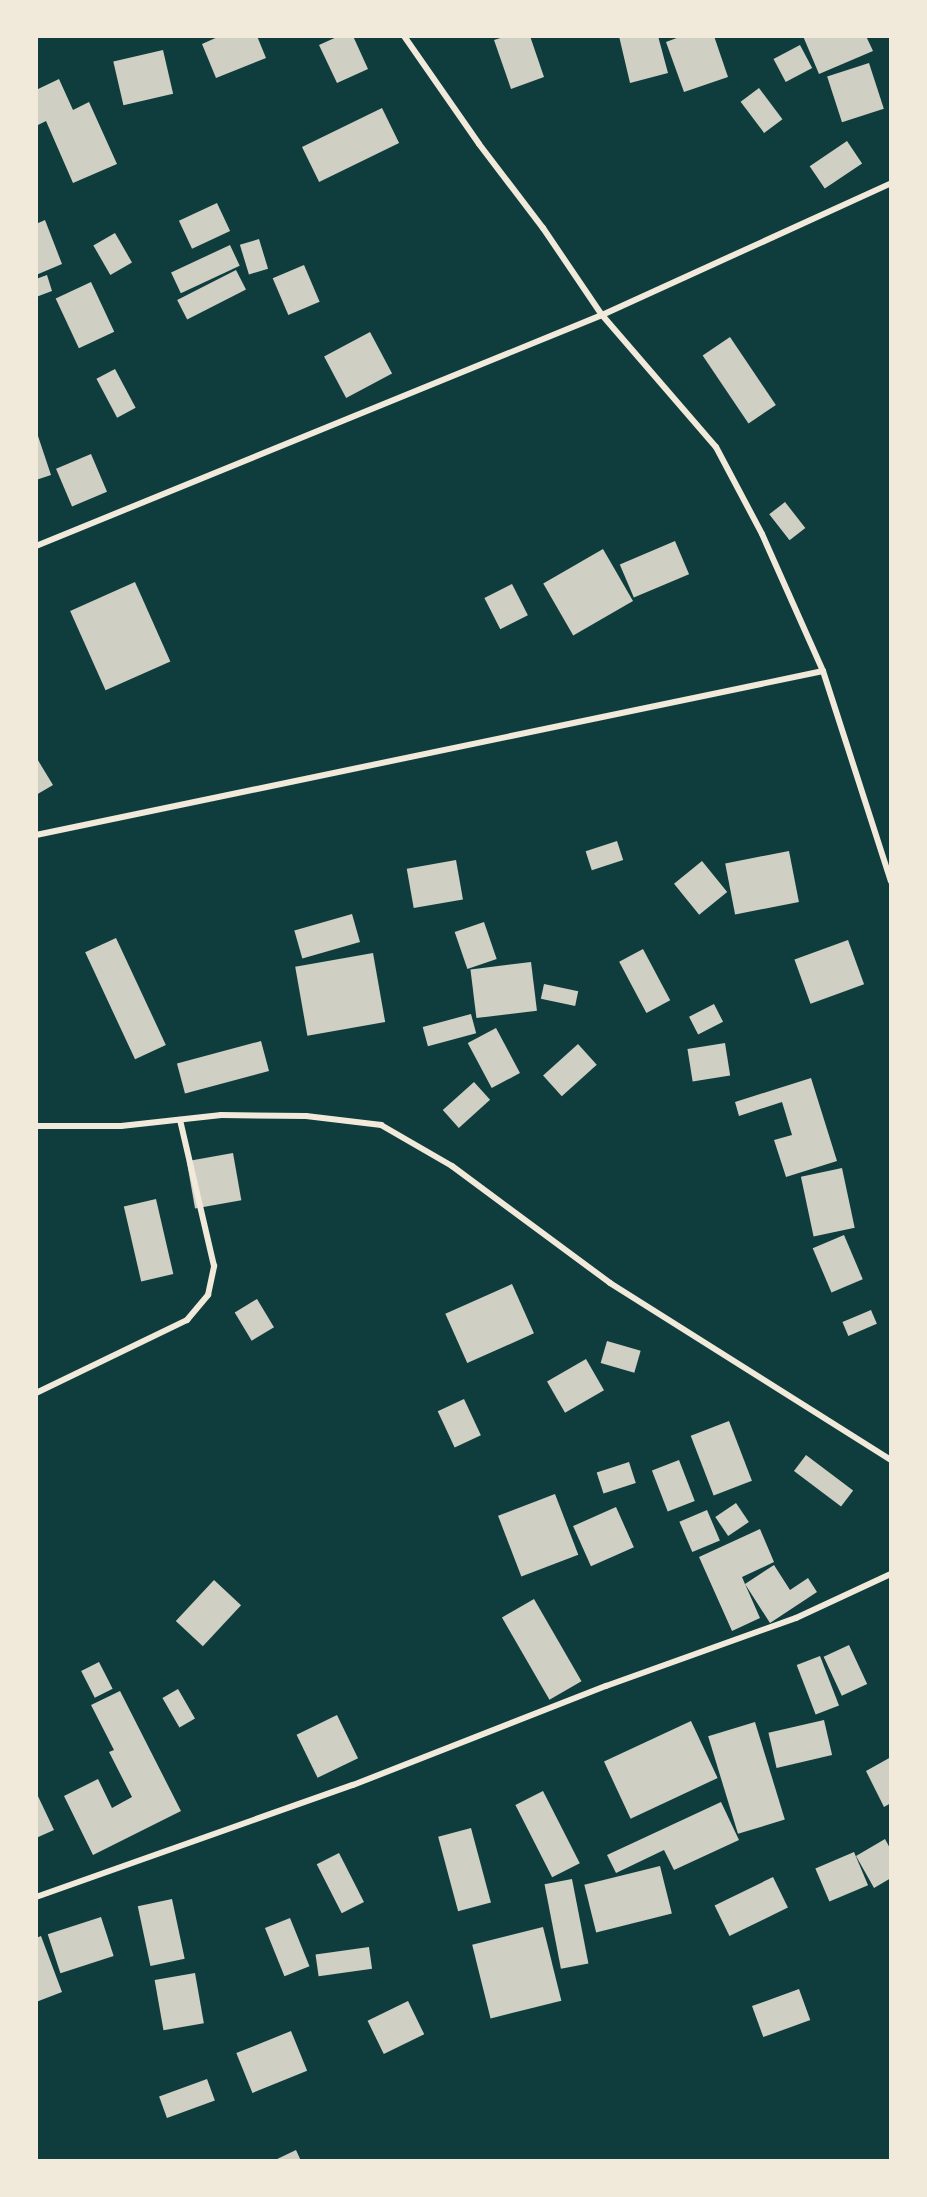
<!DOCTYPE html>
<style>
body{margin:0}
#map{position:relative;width:927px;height:2197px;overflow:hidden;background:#0f3d3e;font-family:Lato,sans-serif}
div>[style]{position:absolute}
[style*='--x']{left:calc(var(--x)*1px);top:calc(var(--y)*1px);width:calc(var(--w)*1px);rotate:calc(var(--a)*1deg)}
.building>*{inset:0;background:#cfcfc3;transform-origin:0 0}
.minor>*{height:6px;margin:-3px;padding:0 3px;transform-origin:3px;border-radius:3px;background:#f1e9da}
span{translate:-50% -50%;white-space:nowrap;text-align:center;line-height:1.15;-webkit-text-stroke:6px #f1e9da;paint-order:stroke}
.frame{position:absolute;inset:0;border:38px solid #f1e9da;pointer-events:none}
</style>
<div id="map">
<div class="building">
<i style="clip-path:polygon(220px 36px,257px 36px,266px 58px,216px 78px,202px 44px)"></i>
<i style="clip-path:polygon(339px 36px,353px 36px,368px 69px,337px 83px,319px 45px)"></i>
<i style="clip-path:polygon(507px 36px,530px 36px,544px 77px,511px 89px,494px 40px)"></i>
<i style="clip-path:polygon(619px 36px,658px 36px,668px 73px,630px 83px)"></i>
<i style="clip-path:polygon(682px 36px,714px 36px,728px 77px,684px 92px,666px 42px)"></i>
<i style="clip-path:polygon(803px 36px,866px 36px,873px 51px,819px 74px)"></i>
<i style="left:800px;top:45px;width:26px;height:30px;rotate:62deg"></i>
<i style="left:163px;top:50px;width:45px;height:51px;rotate:77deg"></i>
<i style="left:869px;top:63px;width:48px;height:44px;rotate:72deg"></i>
<i style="clip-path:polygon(59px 79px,73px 110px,89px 102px,117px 164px,73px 183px,46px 121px,36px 126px,36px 90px)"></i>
<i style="left:759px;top:88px;width:39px;height:23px;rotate:53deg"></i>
<i style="left:382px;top:108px;width:39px;height:89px;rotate:64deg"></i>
<i style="left:847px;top:141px;width:27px;height:45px;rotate:56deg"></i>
<i style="left:217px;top:203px;width:31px;height:42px;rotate:65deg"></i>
<i style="clip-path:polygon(45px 220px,62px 264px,36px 275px,36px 224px)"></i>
<i style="left:115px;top:233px;width:34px;height:25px;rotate:60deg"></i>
<i style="left:259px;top:239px;width:31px;height:20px;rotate:73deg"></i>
<i style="left:230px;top:245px;width:23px;height:65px;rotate:65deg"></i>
<i style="left:304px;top:265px;width:40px;height:34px;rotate:67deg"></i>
<i style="left:236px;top:270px;width:22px;height:66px;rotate:63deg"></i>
<i style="clip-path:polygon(47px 275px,52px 291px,36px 297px,36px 279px)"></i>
<i style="left:91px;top:282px;width:55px;height:39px;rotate:65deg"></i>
<i style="left:370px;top:332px;width:47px;height:52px;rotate:62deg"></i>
<i style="left:730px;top:337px;width:82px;height:33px;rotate:56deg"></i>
<i style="left:115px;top:369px;width:44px;height:21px;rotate:62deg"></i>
<i style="clip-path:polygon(36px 430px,51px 475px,36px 480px)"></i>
<i style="left:91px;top:454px;width:41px;height:38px;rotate:67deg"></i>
<i style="left:785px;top:502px;width:33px;height:20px;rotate:52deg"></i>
<i style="left:675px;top:541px;width:36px;height:60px;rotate:67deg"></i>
<i style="left:603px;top:549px;width:60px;height:69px;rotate:60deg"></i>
<i style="left:135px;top:582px;width:87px;height:71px;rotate:66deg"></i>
<i style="left:512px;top:584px;width:35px;height:31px;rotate:63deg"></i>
<i style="clip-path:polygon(36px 757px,53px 785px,36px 795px)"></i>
<i style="left:617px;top:841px;width:20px;height:33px;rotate:72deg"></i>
<i style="left:789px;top:851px;width:52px;height:65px;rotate:79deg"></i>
<i style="left:456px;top:860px;width:40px;height:50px;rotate:80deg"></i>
<i style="left:702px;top:861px;width:40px;height:36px;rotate:51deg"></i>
<i style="left:352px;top:914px;width:29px;height:60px;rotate:74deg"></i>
<i style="left:484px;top:922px;width:39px;height:31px;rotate:71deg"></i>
<i style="left:116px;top:938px;width:118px;height:34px;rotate:65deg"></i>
<i style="left:848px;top:940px;width:47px;height:57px;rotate:70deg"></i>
<i style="left:643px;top:949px;width:58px;height:27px;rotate:62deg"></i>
<i style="left:373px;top:953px;width:70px;height:79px;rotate:80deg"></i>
<i style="left:531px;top:962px;width:49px;height:61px;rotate:83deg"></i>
<i style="left:544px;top:984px;width:35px;height:15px;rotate:12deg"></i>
<i style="left:714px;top:1004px;width:20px;height:28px;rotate:63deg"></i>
<i style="left:471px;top:1014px;width:20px;height:50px;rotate:75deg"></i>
<i style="left:496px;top:1028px;width:51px;height:32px;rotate:62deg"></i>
<i style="left:261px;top:1041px;width:31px;height:87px;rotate:75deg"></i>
<i style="left:725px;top:1043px;width:33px;height:38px;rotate:81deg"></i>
<i style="left:578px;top:1044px;width:28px;height:47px;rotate:48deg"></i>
<i style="clip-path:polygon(811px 1078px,837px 1161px,786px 1177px,774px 1140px,792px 1135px,782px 1102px,739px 1116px,735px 1102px)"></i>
<i style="left:474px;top:1082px;width:24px;height:42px;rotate:48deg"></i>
<i style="left:233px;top:1153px;width:48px;height:47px;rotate:80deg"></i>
<i style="left:842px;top:1168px;width:61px;height:42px;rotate:78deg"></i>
<i style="left:156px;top:1199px;width:77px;height:33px;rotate:77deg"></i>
<i style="left:844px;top:1235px;width:48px;height:34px;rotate:67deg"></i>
<i style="left:512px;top:1284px;width:54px;height:73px;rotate:66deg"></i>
<i style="left:257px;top:1299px;width:33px;height:26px;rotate:59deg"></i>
<i style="left:871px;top:1310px;width:15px;height:31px;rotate:67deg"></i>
<i style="left:607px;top:1341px;width:35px;height:23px;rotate:16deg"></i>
<i style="left:586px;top:1359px;width:36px;height:45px;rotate:60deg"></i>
<i style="left:464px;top:1399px;width:40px;height:29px;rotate:65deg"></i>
<i style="left:729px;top:1421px;width:64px;height:41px;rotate:69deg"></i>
<i style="left:806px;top:1455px;width:59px;height:20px;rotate:37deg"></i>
<i style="left:679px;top:1460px;width:44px;height:29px;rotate:69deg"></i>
<i style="left:629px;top:1462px;width:22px;height:34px;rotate:72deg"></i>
<i style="left:555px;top:1494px;width:65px;height:61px;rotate:69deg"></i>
<i style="left:736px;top:1503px;width:23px;height:25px;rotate:56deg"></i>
<i style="left:616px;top:1507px;width:44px;height:47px;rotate:66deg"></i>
<i style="left:707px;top:1510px;width:33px;height:30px;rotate:67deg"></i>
<i style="clip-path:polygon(760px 1529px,774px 1562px,742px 1577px,745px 1584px,774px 1565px,790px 1590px,808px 1578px,817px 1592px,770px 1623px,745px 1584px,760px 1618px,732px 1631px,699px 1557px)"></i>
<i style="left:214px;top:1580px;width:37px;height:56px;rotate:43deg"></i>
<i style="left:534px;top:1599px;width:95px;height:37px;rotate:60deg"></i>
<i style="left:849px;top:1645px;width:43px;height:28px;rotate:65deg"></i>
<i style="left:820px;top:1656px;width:53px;height:25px;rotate:69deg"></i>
<i style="left:99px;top:1662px;width:30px;height:20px;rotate:63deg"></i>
<i style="left:178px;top:1689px;width:34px;height:18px;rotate:60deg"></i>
<i style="clip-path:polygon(120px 1691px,181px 1811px,93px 1855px,64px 1796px,98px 1779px,112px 1808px,132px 1797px,109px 1752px,114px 1750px,91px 1705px)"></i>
<i style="left:337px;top:1715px;width:48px;height:45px;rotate:64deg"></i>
<i style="left:824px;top:1720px;width:36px;height:57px;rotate:77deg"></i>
<i style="left:691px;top:1721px;width:63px;height:96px;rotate:65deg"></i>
<i style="left:755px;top:1722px;width:102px;height:49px;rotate:73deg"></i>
<i style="clip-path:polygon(891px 1757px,891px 1803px,884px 1807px,866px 1771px)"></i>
<i style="left:543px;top:1791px;width:81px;height:31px;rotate:63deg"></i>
<i style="clip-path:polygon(36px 1792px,54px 1830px,36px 1838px)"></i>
<i style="clip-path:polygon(721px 1802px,739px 1840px,674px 1870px,664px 1850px,616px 1873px,607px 1855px)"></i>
<i style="left:471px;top:1828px;width:77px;height:34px;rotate:75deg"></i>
<i style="clip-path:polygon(885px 1839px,891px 1850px,891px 1878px,874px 1888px,856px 1856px)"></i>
<i style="left:854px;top:1852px;width:36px;height:42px;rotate:67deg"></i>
<i style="left:339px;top:1853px;width:55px;height:25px;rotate:63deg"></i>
<i style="left:660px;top:1866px;width:49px;height:78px;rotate:76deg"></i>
<i style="left:773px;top:1877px;width:34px;height:65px;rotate:64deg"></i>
<i style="left:572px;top:1879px;width:86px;height:28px;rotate:79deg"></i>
<i style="left:172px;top:1899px;width:61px;height:35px;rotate:78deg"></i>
<i style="left:101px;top:1917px;width:41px;height:56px;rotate:72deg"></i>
<i style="left:290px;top:1918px;width:52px;height:27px;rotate:68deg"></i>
<i style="left:543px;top:1927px;width:76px;height:73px;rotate:76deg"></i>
<i style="clip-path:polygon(41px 1936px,62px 1992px,36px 2002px,36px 1938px)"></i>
<i style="left:369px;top:1947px;width:22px;height:54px;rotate:82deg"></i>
<i style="left:195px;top:1973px;width:51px;height:41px;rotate:80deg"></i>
<i style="left:799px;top:1989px;width:33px;height:50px;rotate:70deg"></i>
<i style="left:408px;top:2001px;width:37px;height:45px;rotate:64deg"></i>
<i style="left:291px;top:2031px;width:43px;height:59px;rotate:68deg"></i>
<i style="left:207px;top:2079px;width:23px;height:51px;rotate:70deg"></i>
<i style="clip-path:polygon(296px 2150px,301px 2161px,273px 2161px)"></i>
</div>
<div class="minor">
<i style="--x:404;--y:36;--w:131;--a:55.2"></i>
<i style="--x:479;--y:144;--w:106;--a:52.7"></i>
<i style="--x:543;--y:228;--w:105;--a:55.9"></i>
<i style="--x:602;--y:315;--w:174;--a:49.2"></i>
<i style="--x:716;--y:447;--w:98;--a:62.1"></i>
<i style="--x:762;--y:534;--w:150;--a:66"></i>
<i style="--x:823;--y:671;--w:221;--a:72.1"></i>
<i style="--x:36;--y:546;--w:611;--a:-22.2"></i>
<i style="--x:602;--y:315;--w:318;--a:-24.5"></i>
<i style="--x:36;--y:835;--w:804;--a:-11.77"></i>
<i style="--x:36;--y:1126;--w:85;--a:0"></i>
<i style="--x:121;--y:1126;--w:101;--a:-6.3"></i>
<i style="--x:221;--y:1115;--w:85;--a:0.7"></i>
<i style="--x:306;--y:1116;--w:76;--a:6.8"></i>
<i style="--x:381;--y:1125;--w:82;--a:30"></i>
<i style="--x:452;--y:1166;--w:197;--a:36.5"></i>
<i style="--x:610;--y:1283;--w:332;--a:32.2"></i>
<i style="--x:36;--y:1393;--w:168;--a:-25.8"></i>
<i style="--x:187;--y:1320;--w:33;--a:-50"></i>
<i style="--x:208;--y:1295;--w:30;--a:-78"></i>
<i style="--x:214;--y:1266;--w:150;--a:-103.1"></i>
<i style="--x:36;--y:1897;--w:336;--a:-19.5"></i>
<i style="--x:353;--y:1785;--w:272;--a:-21.4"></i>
<i style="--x:606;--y:1686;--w:202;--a:-19.7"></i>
<i style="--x:796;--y:1618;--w:105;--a:-24.9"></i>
</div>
<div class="frame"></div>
</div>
